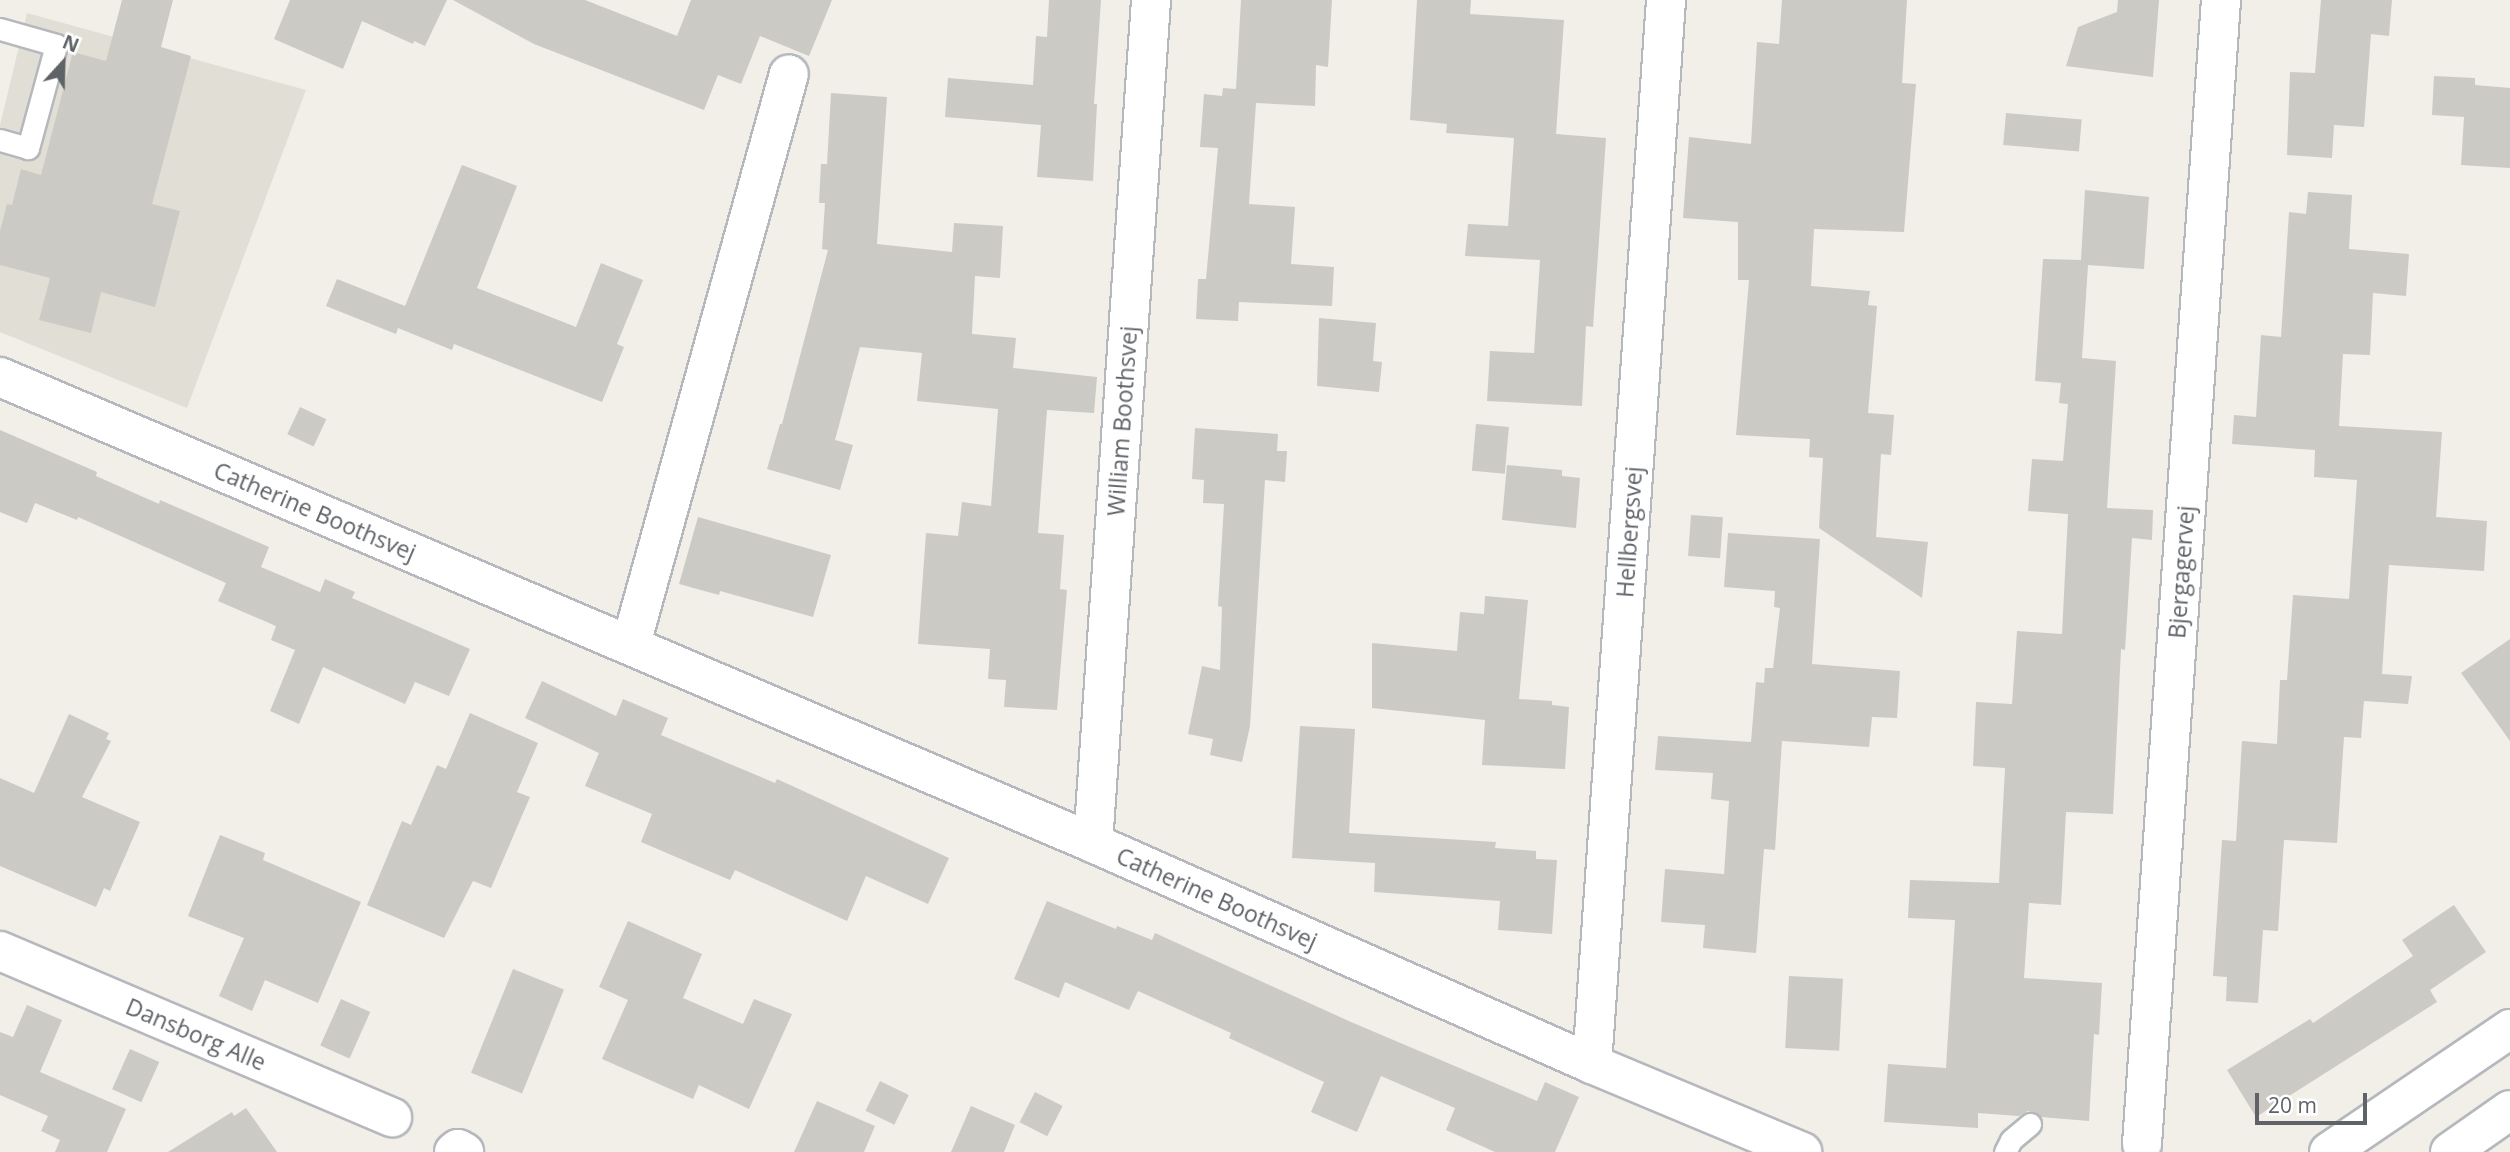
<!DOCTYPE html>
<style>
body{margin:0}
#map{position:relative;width:2510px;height:1152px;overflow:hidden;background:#f1efe8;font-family:"Open Sans",sans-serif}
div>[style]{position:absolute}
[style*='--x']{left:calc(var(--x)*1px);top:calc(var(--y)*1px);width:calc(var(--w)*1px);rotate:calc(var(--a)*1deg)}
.education>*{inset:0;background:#e1ded6}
.building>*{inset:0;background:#cccac5;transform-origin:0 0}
.roads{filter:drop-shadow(2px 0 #b5b8bc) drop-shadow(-2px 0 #b5b8bc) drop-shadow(0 2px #b5b8bc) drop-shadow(0 -2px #b5b8bc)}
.service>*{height:21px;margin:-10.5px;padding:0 10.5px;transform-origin:10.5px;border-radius:10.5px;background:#fff}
.minor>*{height:38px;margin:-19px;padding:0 19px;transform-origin:19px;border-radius:19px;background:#fff}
.secondary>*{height:38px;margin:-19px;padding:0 19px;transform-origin:19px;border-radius:19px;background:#fff}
span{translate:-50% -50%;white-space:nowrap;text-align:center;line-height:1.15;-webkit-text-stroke:7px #fff;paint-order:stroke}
.street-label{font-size:23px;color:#5f6368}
.north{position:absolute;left:28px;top:28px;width:70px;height:70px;-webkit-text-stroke:5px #fff;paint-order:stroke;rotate:22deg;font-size:19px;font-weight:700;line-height:28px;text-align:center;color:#5f6368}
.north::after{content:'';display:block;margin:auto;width:24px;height:32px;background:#5f6368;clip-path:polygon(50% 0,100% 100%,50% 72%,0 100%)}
.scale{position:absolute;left:2255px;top:1093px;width:112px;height:32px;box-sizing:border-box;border:4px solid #5f6368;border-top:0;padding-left:9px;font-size:21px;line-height:24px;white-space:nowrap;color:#5f6368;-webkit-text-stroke:5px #fff;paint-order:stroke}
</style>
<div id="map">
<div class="education">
<i style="clip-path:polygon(27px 13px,306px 90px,187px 408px,0 332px,0 125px)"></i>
</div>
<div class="building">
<i style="clip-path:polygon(122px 0,173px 0,161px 47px,191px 56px,152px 204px,180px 211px,155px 307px,101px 292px,91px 333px,39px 320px,50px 278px,0 265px,0 231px,7px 204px,12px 205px,21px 169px,41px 175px,73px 52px,106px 61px)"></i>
<i style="clip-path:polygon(290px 0,447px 0,425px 46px,414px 41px,413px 44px,362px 21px,343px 69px,274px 39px)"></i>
<i style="clip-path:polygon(453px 0,585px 0,677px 36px,691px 0,832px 0,809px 56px,760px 36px,741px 84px,718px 75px,704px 110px,534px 44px)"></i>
<i style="clip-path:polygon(1049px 0,1101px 0,1094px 104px,1097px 104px,1093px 181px,1037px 177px,1041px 125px,945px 117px,948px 78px,1033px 85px,1036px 36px,1047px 37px)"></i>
<i style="clip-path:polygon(1241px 0,1332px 0,1328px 67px,1316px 65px,1315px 106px,1256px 103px,1249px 204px,1295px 207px,1291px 264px,1334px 267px,1332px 306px,1239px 302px,1238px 321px,1196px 319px,1198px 279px,1206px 279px,1218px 148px,1200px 147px,1204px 94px,1222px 96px,1223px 88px,1236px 89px)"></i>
<i style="clip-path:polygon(1417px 0,1471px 0,1470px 14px,1564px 20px,1556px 134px,1606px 138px,1593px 327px,1586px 326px,1582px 406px,1487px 401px,1490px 351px,1534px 353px,1540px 260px,1465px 256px,1468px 224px,1508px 226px,1514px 138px,1446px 133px,1447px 124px,1410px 120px)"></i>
<i style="clip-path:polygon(1782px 0,1907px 0,1902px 83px,1916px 84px,1904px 232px,1814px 229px,1811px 286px,1870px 291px,1868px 305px,1877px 306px,1868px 413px,1894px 415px,1891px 455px,1881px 454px,1876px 537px,1928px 542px,1922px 598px,1819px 528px,1823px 458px,1809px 457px,1810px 439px,1736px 435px,1749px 280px,1738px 280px,1738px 222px,1683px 218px,1689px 137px,1751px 144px,1757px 42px,1779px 44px)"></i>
<i style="clip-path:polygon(2118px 0,2159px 0,2153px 77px,2066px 66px,2078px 27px,2117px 12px)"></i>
<i style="clip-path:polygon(2321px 0,2392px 0,2389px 36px,2371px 34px,2364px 127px,2334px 125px,2332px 158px,2287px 155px,2290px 72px,2315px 73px)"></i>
<i style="clip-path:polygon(2434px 76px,2475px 78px,2475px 85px,2510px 88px,2510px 168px,2461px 165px,2464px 117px,2432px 115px)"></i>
<i style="clip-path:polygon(831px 93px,887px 97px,877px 244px,952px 252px,954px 223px,1003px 226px,1000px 278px,975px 276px,972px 334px,1016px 338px,1013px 368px,1097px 377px,1094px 413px,1047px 410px,1038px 533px,1064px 535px,1060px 589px,1067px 590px,1057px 710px,1004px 707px,1006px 680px,988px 679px,990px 649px,918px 644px,926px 533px,958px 536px,962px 502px,991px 506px,998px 409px,917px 401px,922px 353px,860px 347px,835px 440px,853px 445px,840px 490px,767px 469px,780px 424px,782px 424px,828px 250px,822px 249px,825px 203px,819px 203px,821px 164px,827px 164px)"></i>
<i style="left:2006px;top:113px;width:76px;height:32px;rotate:5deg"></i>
<i style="clip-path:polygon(462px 165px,517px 186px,477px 288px,576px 327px,601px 263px,643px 280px,617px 344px,624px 347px,602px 402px,454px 344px,452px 350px,398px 328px,396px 334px,326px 306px,337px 279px,405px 306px)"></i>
<i style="clip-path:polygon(2085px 190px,2149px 197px,2144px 269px,2088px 265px,2082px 358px,2116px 361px,2107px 508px,2153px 510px,2152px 540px,2132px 538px,2125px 650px,2121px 649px,2113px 814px,2066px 812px,2061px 905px,2029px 903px,2024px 978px,2102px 983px,2099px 1035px,2094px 1034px,2089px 1121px,2041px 1117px,2028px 1111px,2019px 1116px,1978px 1113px,1978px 1128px,1884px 1122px,1888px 1064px,1946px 1068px,1955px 920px,1908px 918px,1910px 880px,1999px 883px,2005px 768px,1973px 766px,1976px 702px,2012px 704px,2017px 631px,2062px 634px,2068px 514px,2028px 511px,2032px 459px,2063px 461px,2068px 404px,2059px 403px,2061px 383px,2035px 381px,2043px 259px,2081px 260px)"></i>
<i style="clip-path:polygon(2308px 192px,2352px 195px,2349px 249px,2409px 254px,2406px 296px,2373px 293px,2370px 355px,2343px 354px,2339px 426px,2442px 432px,2436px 517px,2487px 521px,2484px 571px,2389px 565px,2382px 674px,2412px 676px,2408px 704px,2364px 701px,2361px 738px,2344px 737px,2337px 843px,2284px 840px,2278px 931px,2263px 930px,2258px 1003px,2226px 1001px,2227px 977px,2213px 976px,2222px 840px,2236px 841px,2242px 741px,2277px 744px,2280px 680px,2287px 680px,2293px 595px,2349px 599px,2357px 480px,2314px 477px,2315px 450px,2232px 444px,2234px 415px,2256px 417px,2261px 335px,2281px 337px,2289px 212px,2306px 214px)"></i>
<i style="clip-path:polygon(1319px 318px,1376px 323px,1373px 361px,1382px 362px,1379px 392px,1317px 386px)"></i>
<i style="left:300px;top:407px;width:29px;height:30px;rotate:25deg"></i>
<i style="left:1476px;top:424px;width:33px;height:47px;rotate:5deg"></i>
<i style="clip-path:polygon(1195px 428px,1278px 434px,1277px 451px,1287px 451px,1285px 482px,1265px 480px,1250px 726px,1242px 762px,1210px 755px,1213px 739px,1188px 734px,1202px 666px,1220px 670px,1222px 607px,1218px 606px,1224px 504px,1203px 503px,1204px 480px,1192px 479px)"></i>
<i style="clip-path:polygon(0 430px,97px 472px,96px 476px,159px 504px,160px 500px,269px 547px,261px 567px,320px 592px,325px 579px,355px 592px,352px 598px,470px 649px,449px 696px,415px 682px,405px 704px,323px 667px,299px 724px,270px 711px,295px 650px,271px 640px,276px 626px,218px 601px,226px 583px,78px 517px,77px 520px,35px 503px,27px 523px,0 512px)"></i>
<i style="clip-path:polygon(1507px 465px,1562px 470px,1562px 476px,1580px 478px,1576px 528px,1502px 520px)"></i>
<i style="left:1691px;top:515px;width:32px;height:41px;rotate:4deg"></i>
<i style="clip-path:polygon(698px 517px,831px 555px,813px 617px,720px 591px,719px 595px,679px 584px)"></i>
<i style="clip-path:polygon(1728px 533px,1820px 539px,1812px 664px,1900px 671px,1897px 718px,1872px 717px,1869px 747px,1782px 741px,1775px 850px,1764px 849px,1756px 953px,1703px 948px,1705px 925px,1661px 922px,1665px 869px,1724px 874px,1729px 801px,1711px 799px,1713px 773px,1655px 770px,1658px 736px,1751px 742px,1756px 682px,1764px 683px,1765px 668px,1773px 668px,1780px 608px,1774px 607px,1775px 591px,1724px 587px)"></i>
<i style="clip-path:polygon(1485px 596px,1528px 600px,1519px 699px,1552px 701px,1552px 705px,1569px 707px,1565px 769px,1482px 765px,1485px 720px,1372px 708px,1372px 643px,1457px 651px,1460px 612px,1484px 614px)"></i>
<i style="clip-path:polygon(2510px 639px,2510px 741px,2461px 673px)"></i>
<i style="clip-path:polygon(542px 681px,616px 716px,623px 699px,668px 718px,661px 735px,775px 783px,777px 779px,949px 858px,928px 904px,866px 876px,847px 921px,735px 870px,730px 880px,641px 842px,652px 814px,585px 786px,599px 753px,525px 718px)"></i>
<i style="clip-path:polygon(470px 713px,538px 743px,517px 792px,530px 797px,491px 888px,473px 881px,444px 938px,367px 905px,402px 821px,411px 825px,437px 765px,446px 769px)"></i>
<i style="clip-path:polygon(69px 714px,109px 733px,106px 739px,111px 741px,82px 797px,140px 822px,110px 891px,104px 888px,96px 907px,0 866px,0 778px,34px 793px)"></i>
<i style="clip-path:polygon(1300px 726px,1355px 729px,1349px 833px,1496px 842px,1495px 848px,1536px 851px,1536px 859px,1557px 860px,1552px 934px,1498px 930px,1500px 901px,1374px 892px,1375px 863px,1292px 858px)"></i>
<i style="clip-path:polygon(220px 835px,265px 853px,263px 860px,361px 902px,318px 1003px,265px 980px,252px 1011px,219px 996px,244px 938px,188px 916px)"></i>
<i style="clip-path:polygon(1047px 901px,1116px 929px,1117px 926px,1152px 940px,1155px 933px,1351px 1022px,1537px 1101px,1545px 1082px,1579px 1097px,1555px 1152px,1495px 1152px,1446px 1130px,1455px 1108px,1381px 1076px,1357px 1132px,1311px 1112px,1324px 1082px,1229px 1038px,1231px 1033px,1138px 991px,1129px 1010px,1065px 982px,1059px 998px,1014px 979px)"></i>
<i style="clip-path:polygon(2454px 905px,2486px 952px,2430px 990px,2437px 1002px,2256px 1117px,2227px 1070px,2310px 1019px,2313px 1023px,2413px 956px,2402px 940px)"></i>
<i style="clip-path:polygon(628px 921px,702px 954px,683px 998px,743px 1024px,754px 999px,792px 1014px,749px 1109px,699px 1085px,693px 1099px,602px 1059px,628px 1000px,599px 987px)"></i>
<i style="left:513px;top:969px;width:55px;height:112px;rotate:22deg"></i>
<i style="left:1789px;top:976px;width:54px;height:72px;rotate:3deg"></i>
<i style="left:341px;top:999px;width:32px;height:51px;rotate:24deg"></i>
<i style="clip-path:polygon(27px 1005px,62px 1020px,40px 1072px,126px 1109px,107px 1152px,55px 1152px,60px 1140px,41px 1131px,48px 1116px,0 1095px,0 1032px,13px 1037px)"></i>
<i style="left:130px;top:1049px;width:32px;height:44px;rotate:24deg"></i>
<i style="left:880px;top:1081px;width:32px;height:33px;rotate:26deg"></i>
<i style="left:1035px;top:1092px;width:31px;height:34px;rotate:27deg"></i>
<i style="clip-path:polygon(817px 1101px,875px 1126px,864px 1152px,794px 1152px)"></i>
<i style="clip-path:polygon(971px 1106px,1015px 1125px,1004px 1152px,951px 1152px)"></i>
<i style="clip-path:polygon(246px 1108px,277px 1152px,168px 1152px,232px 1112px,234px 1116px)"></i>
</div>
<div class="roads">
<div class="service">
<i style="--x:0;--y:29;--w:58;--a:15.9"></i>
<i style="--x:56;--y:45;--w:107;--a:105.2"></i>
<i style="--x:28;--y:148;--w:29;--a:-164"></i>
<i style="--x:2005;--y:1152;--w:13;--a:-63"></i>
<i style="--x:2011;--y:1140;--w:25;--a:-40"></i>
</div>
<div class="minor">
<i style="--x:0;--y:377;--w:1188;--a:23.09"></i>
<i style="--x:1093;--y:843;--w:546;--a:23.89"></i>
<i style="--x:1592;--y:1064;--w:228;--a:22.7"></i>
<i style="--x:631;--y:644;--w:591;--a:-74.51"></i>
<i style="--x:1093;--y:843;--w:845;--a:-86.06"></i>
<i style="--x:0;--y:951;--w:426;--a:23"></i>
<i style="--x:1592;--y:1064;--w:1067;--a:-86.02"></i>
<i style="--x:2142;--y:1144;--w:1147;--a:-86.05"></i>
<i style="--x:454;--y:1152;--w:5;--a:-37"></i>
<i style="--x:458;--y:1149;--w:7;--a:27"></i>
</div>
<div class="secondary">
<i style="--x:2329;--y:1152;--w:219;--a:-34.2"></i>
<i style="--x:2450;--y:1152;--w:73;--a:-35"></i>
</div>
</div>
<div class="street-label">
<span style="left:1122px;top:421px;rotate:-86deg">William Boothsvej</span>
<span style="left:315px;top:511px;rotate:23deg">Catherine Boothsvej</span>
<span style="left:1629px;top:532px;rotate:-86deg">Hellbergsvej</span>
<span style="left:2181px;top:572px;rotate:-86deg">Bjergagervej</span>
<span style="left:1217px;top:898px;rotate:24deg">Catherine Boothsvej</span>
<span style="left:196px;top:1034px;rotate:23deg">Dansborg Alle</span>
</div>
<div class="north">N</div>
<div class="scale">20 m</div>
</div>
